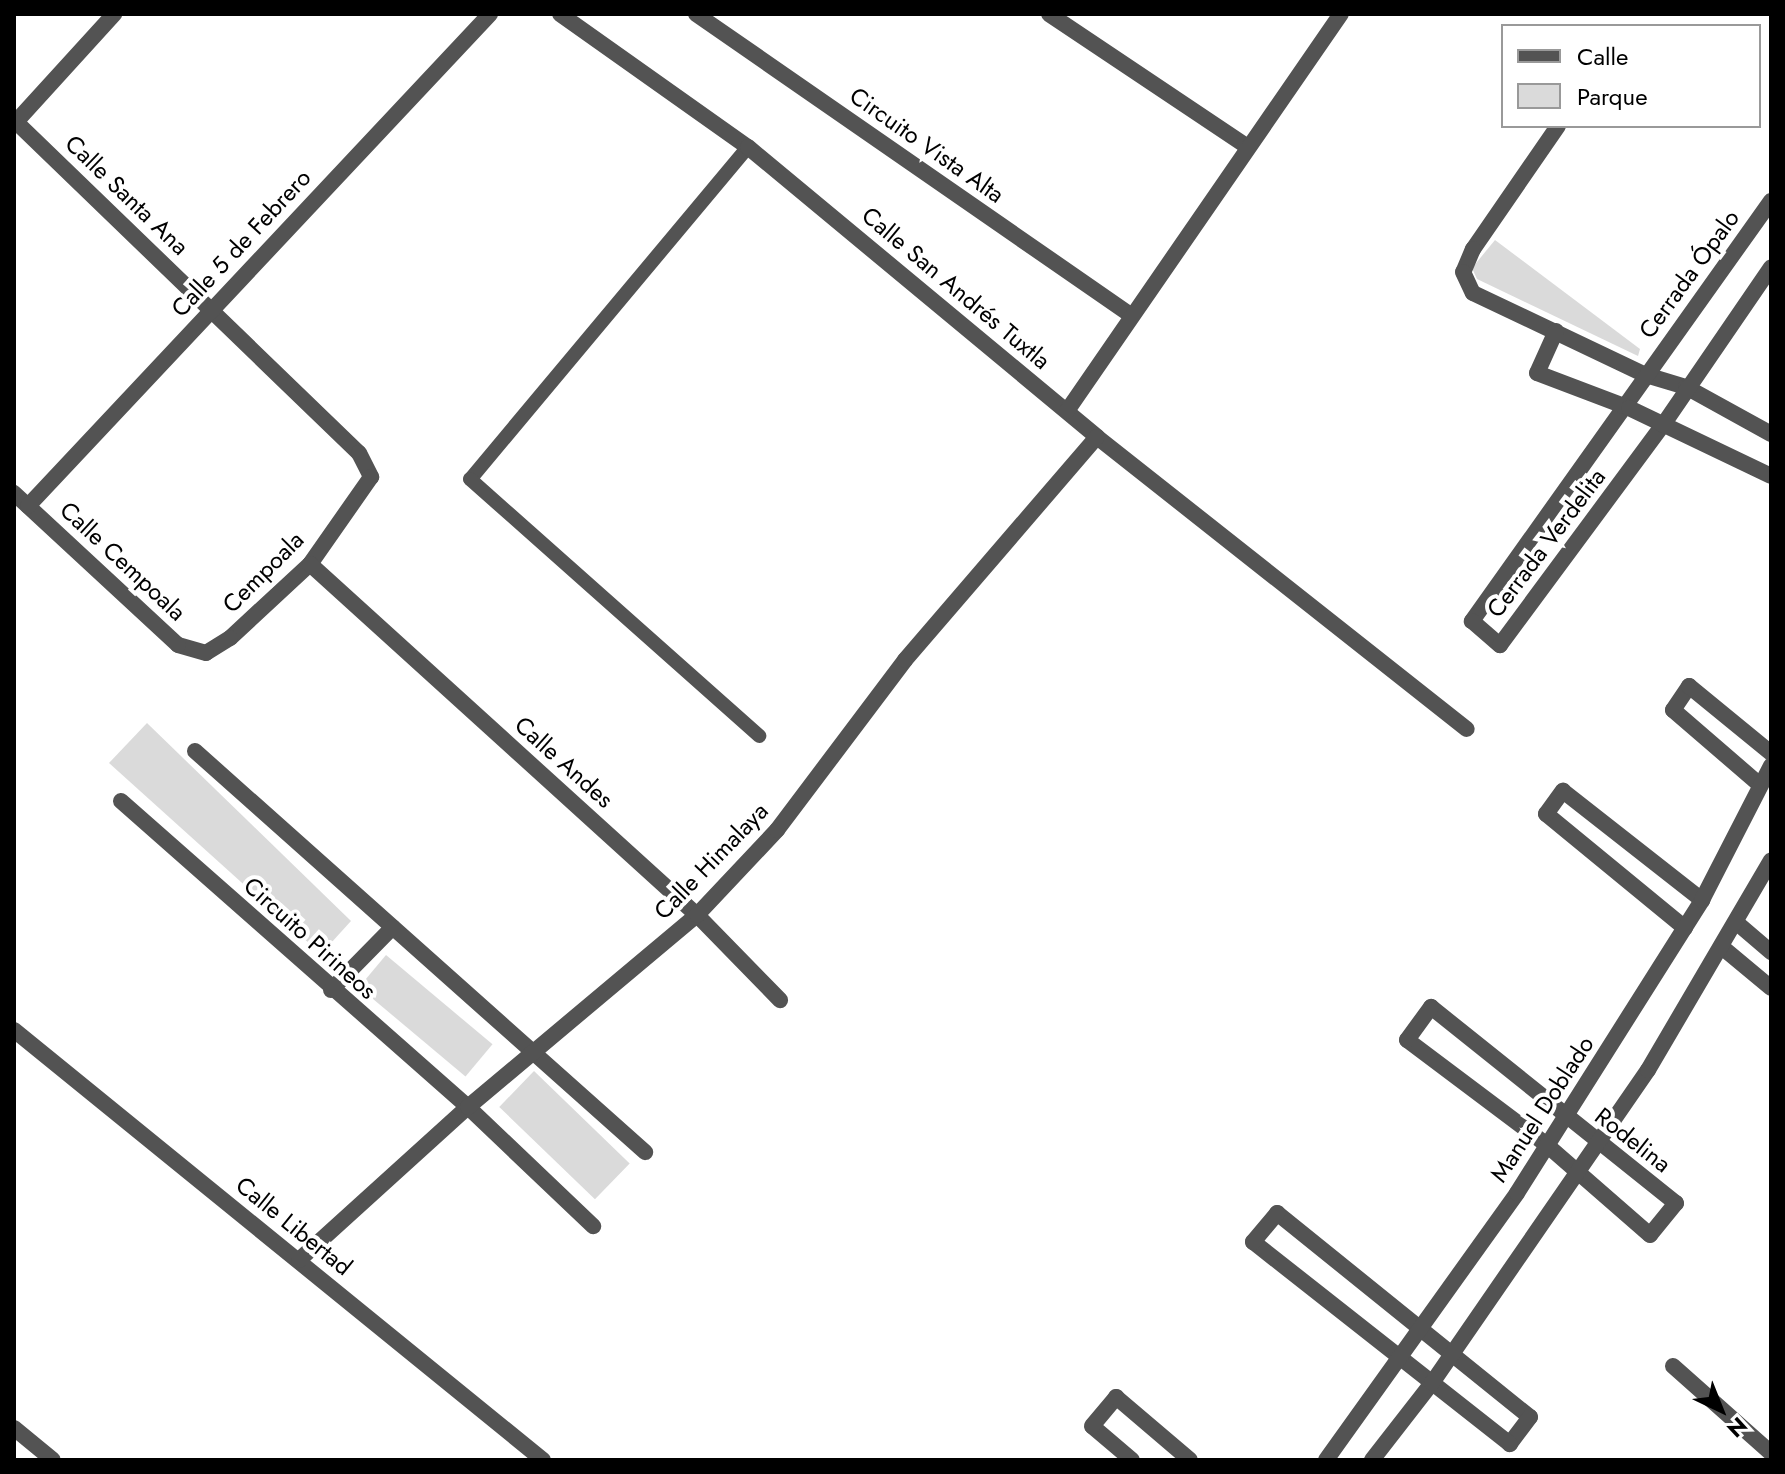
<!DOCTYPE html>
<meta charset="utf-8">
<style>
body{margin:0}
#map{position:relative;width:1785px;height:1474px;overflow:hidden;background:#fff;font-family:Jost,sans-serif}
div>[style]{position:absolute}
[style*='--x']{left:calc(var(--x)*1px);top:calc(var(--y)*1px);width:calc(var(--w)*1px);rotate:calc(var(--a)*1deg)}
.green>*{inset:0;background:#dadada;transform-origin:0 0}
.service>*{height:14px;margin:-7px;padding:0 7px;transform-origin:7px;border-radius:7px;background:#535353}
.minor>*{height:16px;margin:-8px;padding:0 8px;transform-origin:8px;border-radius:8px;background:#535353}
span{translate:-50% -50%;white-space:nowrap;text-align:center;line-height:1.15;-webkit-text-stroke:8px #fff;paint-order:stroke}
.street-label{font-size:24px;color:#000}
.frame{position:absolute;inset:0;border:16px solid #000;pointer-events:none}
.legend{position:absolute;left:1501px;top:24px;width:260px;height:104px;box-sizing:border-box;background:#fff;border:2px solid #999;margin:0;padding:10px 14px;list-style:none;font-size:24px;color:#000}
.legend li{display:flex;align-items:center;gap:16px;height:40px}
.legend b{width:40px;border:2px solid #999}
.north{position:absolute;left:1681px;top:1370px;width:80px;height:80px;-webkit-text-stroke:6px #fff;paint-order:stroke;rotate:137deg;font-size:22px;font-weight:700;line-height:32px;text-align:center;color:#000}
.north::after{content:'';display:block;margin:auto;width:28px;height:36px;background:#000;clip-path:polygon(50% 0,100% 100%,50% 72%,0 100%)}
</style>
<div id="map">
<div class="green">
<i style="clip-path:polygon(1495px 240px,1640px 349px,1638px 356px,1477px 279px,1472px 268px)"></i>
<i style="clip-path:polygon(147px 723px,351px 921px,321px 954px,109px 763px)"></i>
<i style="left:386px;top:955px;width:139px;height:42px;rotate:40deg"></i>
<i style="left:534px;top:1071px;width:133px;height:50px;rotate:44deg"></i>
</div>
<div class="service">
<i style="--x:748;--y:147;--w:433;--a:129.9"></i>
<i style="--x:470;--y:479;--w:387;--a:41.6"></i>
</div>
<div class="minor">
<i style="--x:560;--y:14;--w:230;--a:35.3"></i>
<i style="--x:748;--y:147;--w:454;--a:39.7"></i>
<i style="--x:1097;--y:437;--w:471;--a:38.3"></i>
<i style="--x:696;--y:14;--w:530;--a:34.71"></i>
<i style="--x:1049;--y:14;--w:239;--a:33.8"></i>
<i style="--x:14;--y:120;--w:479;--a:44"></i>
<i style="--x:359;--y:453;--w:27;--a:63"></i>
<i style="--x:371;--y:477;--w:106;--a:125"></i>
<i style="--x:310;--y:564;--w:109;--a:137.2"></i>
<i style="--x:230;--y:638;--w:28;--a:148"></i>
<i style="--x:206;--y:653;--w:29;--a:-164"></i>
<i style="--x:178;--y:645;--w:224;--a:-137.2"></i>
<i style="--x:14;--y:124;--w:149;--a:-47.7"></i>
<i style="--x:1558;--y:126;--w:150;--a:124.6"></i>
<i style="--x:1473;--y:249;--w:25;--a:113"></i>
<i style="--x:1463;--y:272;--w:23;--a:65"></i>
<i style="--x:1473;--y:293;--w:191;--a:25.4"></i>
<i style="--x:1646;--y:375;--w:42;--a:16.7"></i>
<i style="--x:1686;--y:387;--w:97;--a:28.9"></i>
<i style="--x:1771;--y:201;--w:516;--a:125.45"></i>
<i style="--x:1472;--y:621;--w:37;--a:41"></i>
<i style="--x:1500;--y:645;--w:274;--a:-53.5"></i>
<i style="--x:1663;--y:425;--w:191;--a:-55.6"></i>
<i style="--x:1556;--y:331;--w:46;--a:114.3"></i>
<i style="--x:1537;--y:373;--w:98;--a:20.8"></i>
<i style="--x:1629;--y:408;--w:157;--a:25.6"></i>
<i style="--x:1067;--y:411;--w:482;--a:-55.4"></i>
<i style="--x:28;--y:506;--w:675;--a:-46.8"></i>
<i style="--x:310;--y:564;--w:522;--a:42.21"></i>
<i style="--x:697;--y:915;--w:119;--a:45.7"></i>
<i style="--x:195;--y:751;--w:603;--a:41.7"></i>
<i style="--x:1760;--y:785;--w:115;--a:-139.2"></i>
<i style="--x:1673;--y:710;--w:29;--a:-56"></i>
<i style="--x:1689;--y:686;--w:106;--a:39.3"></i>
<i style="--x:121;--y:801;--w:463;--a:41.4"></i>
<i style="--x:468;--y:1107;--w:173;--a:43.6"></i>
<i style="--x:1737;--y:923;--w:45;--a:40.5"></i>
<i style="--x:1685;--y:928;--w:180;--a:-140.6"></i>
<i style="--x:1546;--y:814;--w:29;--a:-54"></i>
<i style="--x:1563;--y:791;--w:177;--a:38.1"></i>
<i style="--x:1723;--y:948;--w:62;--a:39.8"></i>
<i style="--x:331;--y:990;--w:88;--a:-45.5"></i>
<i style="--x:1431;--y:1007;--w:314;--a:38.7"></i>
<i style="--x:1676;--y:1203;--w:41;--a:129.1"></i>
<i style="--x:1650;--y:1235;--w:137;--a:-138.9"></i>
<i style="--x:1547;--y:1145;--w:175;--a:-143.1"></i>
<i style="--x:1407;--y:1040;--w:41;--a:-54"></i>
<i style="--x:14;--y:1030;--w:682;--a:39.11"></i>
<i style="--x:1277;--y:1213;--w:325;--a:38.9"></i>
<i style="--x:1530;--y:1417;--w:34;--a:127"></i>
<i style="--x:1510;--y:1444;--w:327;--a:-141.8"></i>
<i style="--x:1253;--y:1242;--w:38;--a:-50"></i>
<i style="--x:299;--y:1260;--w:228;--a:-42.2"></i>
<i style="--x:468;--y:1107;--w:299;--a:-40"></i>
<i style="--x:697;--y:915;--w:117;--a:-46.7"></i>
<i style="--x:777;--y:830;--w:213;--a:-53"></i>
<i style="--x:905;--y:660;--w:294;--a:-49.3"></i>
<i style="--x:1673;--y:1366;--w:131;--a:41.6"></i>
<i style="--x:14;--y:1428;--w:50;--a:39.4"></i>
<i style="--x:1132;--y:1460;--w:52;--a:-139.6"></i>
<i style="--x:1092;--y:1426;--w:38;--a:-50"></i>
<i style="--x:1116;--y:1397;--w:97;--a:40.4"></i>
<i style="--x:1326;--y:1460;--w:328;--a:-54.4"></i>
<i style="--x:1517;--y:1193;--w:347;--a:-57.7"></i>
<i style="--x:1702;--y:900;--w:151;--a:-62.8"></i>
<i style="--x:1372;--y:1460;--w:98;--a:-52.1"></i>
<i style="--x:1432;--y:1383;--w:380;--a:-55.4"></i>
<i style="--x:1648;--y:1070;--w:243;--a:-59.6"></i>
</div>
<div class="street-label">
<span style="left:927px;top:145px;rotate:35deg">Circuito Vista Alta</span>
<span style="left:127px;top:195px;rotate:44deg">Calle Santa Ana</span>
<span style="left:241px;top:243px;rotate:-47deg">Calle 5 de Febrero</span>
<span style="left:1689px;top:274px;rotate:-54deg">Cerrada Ópalo</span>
<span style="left:956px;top:288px;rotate:40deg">Calle San Andrés Tuxtla</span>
<span style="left:1546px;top:543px;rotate:-53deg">Cerrada Verdelita</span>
<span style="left:123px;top:561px;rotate:43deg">Calle Cempoala</span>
<span style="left:263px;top:572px;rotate:-45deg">Cempoala</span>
<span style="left:564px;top:762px;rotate:42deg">Calle Andes</span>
<span style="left:711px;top:861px;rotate:-46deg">Calle Himalaya</span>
<span style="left:310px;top:938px;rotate:42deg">Circuito Pirineos</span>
<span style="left:1542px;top:1109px;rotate:-57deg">Manuel Doblado</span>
<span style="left:1633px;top:1140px;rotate:38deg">Rodelina</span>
<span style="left:294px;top:1226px;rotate:39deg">Calle Libertad</span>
</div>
<div class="frame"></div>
<ul class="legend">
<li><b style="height:10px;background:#535353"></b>Calle</li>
<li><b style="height:22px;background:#dadada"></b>Parque</li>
</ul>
<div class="north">N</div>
</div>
